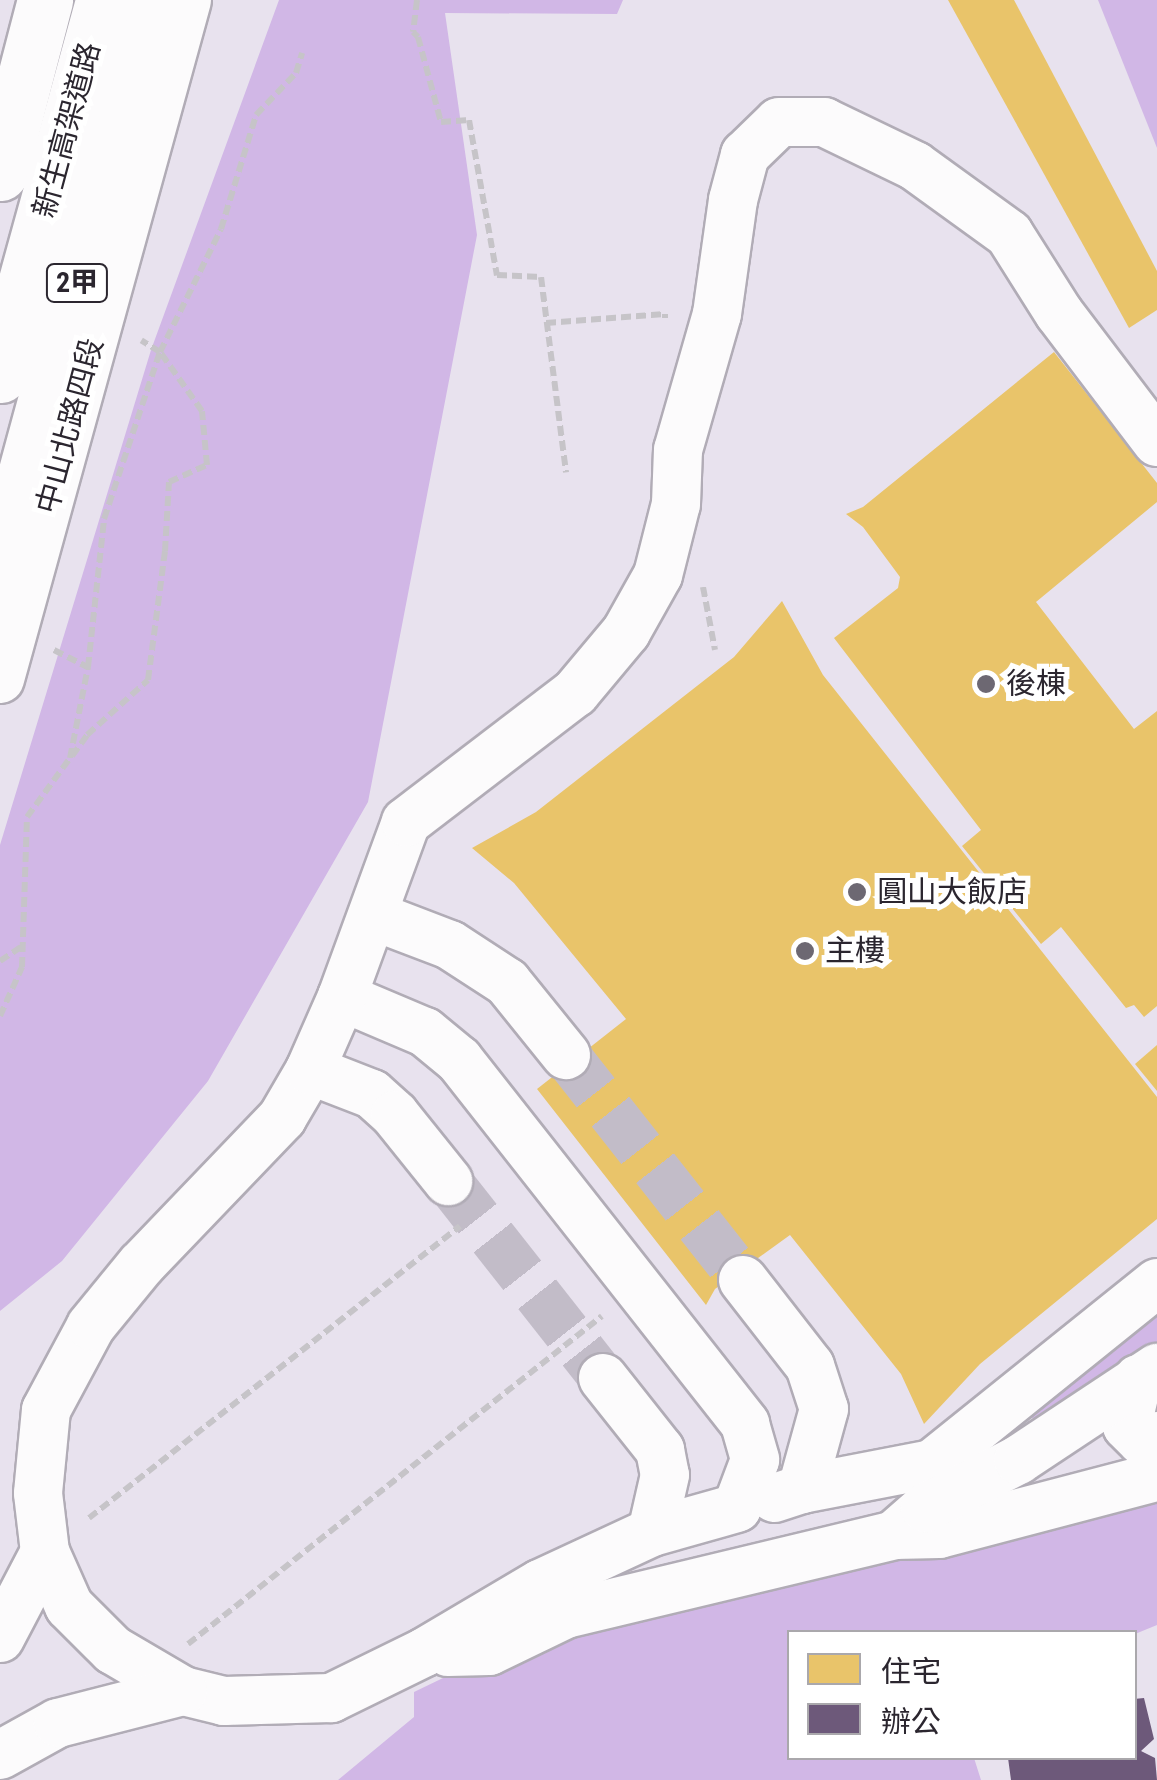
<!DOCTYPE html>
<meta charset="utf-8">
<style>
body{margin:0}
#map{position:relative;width:1157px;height:1780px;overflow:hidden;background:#e8e2ee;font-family:"Roboto Condensed","Noto Sans TC",sans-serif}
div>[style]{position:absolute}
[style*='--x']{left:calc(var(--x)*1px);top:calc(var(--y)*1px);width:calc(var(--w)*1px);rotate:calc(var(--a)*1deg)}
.forest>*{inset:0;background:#d1b7e6}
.homes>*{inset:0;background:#e9c46a}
.offices>*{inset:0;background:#6d597a}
.minor-tunnel>*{height:48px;margin-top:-24px;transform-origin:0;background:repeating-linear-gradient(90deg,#c2bcc8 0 48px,transparent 0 72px)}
.path>*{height:6px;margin-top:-3px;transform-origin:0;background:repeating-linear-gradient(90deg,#c6c4c8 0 10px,transparent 0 15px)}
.roads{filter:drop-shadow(2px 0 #b1acb6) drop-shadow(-2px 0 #b1acb6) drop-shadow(0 2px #b1acb6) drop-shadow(0 -2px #b1acb6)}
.minor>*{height:48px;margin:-24px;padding:0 24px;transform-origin:24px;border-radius:24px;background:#fcfbfc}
.major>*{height:55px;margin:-27.5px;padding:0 27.5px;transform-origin:27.5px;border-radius:27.5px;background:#fcfbfc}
.highway>*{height:55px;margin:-27.5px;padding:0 27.5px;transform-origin:27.5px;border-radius:27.5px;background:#fcfbfc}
.dots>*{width:28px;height:28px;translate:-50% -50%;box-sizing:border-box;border:5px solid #fff;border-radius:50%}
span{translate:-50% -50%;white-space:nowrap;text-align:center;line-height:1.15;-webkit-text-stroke:10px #fff;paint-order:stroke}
.shield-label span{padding:2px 8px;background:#fff;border:2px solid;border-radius:8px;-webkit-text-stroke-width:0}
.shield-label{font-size:28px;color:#2b262f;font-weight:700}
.street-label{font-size:30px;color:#2b262f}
.poi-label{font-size:30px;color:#2b262f}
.left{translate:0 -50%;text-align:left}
.legend{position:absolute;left:787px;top:1630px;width:350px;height:130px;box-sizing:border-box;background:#fff;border:2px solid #aaa8ac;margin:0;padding:12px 18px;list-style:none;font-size:30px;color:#2b262f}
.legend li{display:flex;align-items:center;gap:20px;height:50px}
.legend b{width:50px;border:2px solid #aaa8ac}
</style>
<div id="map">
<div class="forest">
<i style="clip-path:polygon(279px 0,623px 0,617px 14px,445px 13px,477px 235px,368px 802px,208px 1081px,62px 1261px,0 1311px,0 845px,151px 350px)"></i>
<i style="clip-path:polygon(1098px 0,1157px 0,1157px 148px)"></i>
<i style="clip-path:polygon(1157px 1293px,1157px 1625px,1135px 1634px,790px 1632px,790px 1758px,974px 1758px,981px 1780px,338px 1780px,414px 1717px,414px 1692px,613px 1596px,1133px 1469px,1110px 1420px,1028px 1418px,1019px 1408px)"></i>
</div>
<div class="homes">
<i style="clip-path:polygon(948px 0,1014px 0,1157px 271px,1157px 310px,1129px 328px)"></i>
<i style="clip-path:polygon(1054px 352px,1157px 483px,1157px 502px,1036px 602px,1134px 729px,1157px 711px,1157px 1006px,1144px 1017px,1134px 1005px,1126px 1008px,1061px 927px,1041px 944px,962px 846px,981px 830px,834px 638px,898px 588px,900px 577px,863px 527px,846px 514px,863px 507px)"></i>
<i style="clip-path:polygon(782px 601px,823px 675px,1157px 1097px,1157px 1219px,980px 1364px,924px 1424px,901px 1374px,790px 1235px,715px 1289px,706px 1305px,537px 1089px,626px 1019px,514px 883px,472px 848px,536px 812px,734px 657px)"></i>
<i style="clip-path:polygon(1157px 1045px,1157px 1091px,1135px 1064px)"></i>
</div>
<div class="offices">
<i style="clip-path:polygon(1144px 1698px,1154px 1739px,1141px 1751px,1155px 1758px,1157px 1780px,1011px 1780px,1008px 1758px,1134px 1758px,1134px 1699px)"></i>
</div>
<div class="minor-tunnel">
<i style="--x:566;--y:1055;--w:286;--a:51.8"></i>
<i style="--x:448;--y:1181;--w:251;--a:51.8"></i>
</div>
<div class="path">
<i style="--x:417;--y:0;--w:32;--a:97"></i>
<i style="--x:413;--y:32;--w:7;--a:45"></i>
<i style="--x:418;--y:37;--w:88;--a:74.9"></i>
<i style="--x:441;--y:122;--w:28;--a:-4"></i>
<i style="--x:469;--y:120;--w:158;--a:79.8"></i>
<i style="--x:497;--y:275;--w:44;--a:2.6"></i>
<i style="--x:541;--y:277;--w:197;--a:82.7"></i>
<i style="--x:546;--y:323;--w:119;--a:-4.3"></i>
<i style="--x:665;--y:314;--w:4;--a:90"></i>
<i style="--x:703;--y:587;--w:64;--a:79.2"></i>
<i style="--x:54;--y:650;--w:38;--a:27"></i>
<i style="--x:72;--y:756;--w:26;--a:-54"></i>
<i style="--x:87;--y:735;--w:82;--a:-42"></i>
<i style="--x:148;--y:680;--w:130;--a:-82.5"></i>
<i style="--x:165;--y:551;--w:69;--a:-86.7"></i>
<i style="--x:169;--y:482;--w:42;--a:-24.1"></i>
<i style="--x:207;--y:465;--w:54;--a:-95.3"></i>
<i style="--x:202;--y:411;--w:72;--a:-125.4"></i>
<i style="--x:160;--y:352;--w:22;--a:-148"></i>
<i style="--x:0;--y:961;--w:27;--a:-34"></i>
<i style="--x:0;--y:1016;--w:54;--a:-65.8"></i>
<i style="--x:22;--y:967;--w:150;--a:-88.1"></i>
<i style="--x:27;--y:817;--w:73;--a:-53.9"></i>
<i style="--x:70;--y:758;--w:93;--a:-78.8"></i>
<i style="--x:88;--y:667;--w:149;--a:-83.8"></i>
<i style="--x:104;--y:519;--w:176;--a:-71.5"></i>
<i style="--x:160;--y:352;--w:137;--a:-63.6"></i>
<i style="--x:221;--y:229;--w:119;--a:-72.9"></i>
<i style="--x:256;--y:115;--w:58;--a:-46.4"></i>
<i style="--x:296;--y:73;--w:21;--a:-73"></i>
<i style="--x:89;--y:1518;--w:472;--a:-38.2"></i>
<i style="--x:188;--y:1644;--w:528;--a:-38.39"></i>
</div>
<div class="roads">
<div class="minor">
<i style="--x:0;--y:679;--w:704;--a:-74.6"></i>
<i style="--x:374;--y:916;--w:81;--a:20.9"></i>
<i style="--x:450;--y:945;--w:68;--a:33"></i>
<i style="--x:507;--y:982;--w:94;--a:51.1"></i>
<i style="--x:342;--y:997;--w:90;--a:22.9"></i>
<i style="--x:425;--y:1032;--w:44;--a:39.5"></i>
<i style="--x:459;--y:1060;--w:463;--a:51.8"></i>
<i style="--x:745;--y:1424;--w:37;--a:74"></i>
<i style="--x:755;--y:1460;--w:51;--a:110.6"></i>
<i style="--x:737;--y:1508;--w:88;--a:164.2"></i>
<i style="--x:652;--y:1532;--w:123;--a:155.1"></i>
<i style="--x:540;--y:1584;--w:134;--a:149.4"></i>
<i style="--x:425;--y:1652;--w:105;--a:153.9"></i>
<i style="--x:331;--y:1698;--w:107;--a:178.4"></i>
<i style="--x:224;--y:1701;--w:42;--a:-166.3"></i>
<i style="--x:183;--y:1691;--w:81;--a:-149.6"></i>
<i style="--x:113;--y:1650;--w:62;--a:-135"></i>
<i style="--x:69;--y:1606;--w:59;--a:-114"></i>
<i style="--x:45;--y:1552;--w:59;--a:-96.8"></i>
<i style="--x:38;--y:1493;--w:83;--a:-84.5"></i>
<i style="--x:46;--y:1410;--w:95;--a:-61.8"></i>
<i style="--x:91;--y:1326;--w:79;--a:-50.7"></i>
<i style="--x:141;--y:1265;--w:204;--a:-46.2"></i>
<i style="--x:282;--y:1118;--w:56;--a:-59.7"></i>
<i style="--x:310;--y:1070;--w:80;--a:-66.3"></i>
<i style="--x:342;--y:997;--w:186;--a:-69.9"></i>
<i style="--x:406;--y:822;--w:213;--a:-37.4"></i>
<i style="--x:575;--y:693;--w:80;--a:-50.1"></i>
<i style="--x:626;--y:632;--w:65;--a:-60.7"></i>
<i style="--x:658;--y:575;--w:73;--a:-75.8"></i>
<i style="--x:676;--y:504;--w:54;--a:-87.9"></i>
<i style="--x:678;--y:450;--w:141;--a:-74"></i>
<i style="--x:717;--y:314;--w:115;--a:-82"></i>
<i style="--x:733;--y:200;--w:47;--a:-75.1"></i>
<i style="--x:745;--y:155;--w:47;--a:-44.1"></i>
<i style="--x:779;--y:122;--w:45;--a:0"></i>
<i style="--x:824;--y:122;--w:101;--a:25.8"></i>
<i style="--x:915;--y:166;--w:116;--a:35.9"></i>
<i style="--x:1009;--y:234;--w:93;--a:57.7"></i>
<i style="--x:1059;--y:313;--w:162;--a:52.8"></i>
<i style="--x:310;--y:1070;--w:66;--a:21.2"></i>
<i style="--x:372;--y:1094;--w:31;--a:42"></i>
<i style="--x:395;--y:1115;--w:85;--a:51.2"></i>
<i style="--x:743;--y:1280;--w:109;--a:52.1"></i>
<i style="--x:810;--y:1366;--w:45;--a:72"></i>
<i style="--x:824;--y:1409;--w:83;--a:105.4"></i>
<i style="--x:802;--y:1489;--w:29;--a:162"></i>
<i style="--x:603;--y:1378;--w:92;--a:51.6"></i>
<i style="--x:660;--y:1450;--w:25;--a:79"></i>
<i style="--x:665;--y:1475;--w:58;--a:102.8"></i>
<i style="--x:1138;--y:1379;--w:48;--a:103.2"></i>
<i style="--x:1127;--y:1426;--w:21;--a:45"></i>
<i style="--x:1142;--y:1441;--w:16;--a:-18"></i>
<i style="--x:802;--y:1489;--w:132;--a:-10.9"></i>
<i style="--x:932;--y:1464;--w:289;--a:-38.8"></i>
<i style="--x:894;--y:1535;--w:45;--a:-1.3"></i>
<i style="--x:939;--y:1534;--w:225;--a:-14.7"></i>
<i style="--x:0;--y:1638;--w:97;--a:-62.4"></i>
<i style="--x:448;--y:1652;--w:41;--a:-1.4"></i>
<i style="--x:489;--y:1651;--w:85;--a:-25.7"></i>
<i style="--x:566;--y:1614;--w:337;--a:-13.5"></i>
<i style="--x:894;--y:1535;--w:41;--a:-41.1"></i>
<i style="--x:925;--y:1508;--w:105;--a:-27.3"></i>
<i style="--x:1018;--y:1460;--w:167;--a:-33.5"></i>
<i style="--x:0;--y:1755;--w:66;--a:-28.9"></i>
<i style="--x:58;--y:1723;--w:129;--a:-14.4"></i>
</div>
<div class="major">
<i style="--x:0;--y:567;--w:588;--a:-74.8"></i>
</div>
<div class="highway">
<i style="--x:0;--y:173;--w:179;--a:-75.4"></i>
<i style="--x:0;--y:375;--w:389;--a:-74.6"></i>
</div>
</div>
<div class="dots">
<i style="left:986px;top:684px;background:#6d6872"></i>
<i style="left:857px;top:892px;background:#6d6872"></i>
<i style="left:805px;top:951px;background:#6d6872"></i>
</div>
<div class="shield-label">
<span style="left:77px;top:283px">2甲</span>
</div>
<div class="street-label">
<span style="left:67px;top:130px;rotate:-75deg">新生高架道路</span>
<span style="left:70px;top:426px;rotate:-75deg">中山北路四段</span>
</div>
<div class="poi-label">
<span class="left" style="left:1006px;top:684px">後棟</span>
<span class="left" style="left:877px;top:892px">圓山大飯店</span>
<span class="left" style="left:825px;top:951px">主樓</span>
</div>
<ul class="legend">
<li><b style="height:28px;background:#e9c46a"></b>住宅</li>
<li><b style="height:28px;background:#6d597a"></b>辦公</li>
</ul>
</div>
